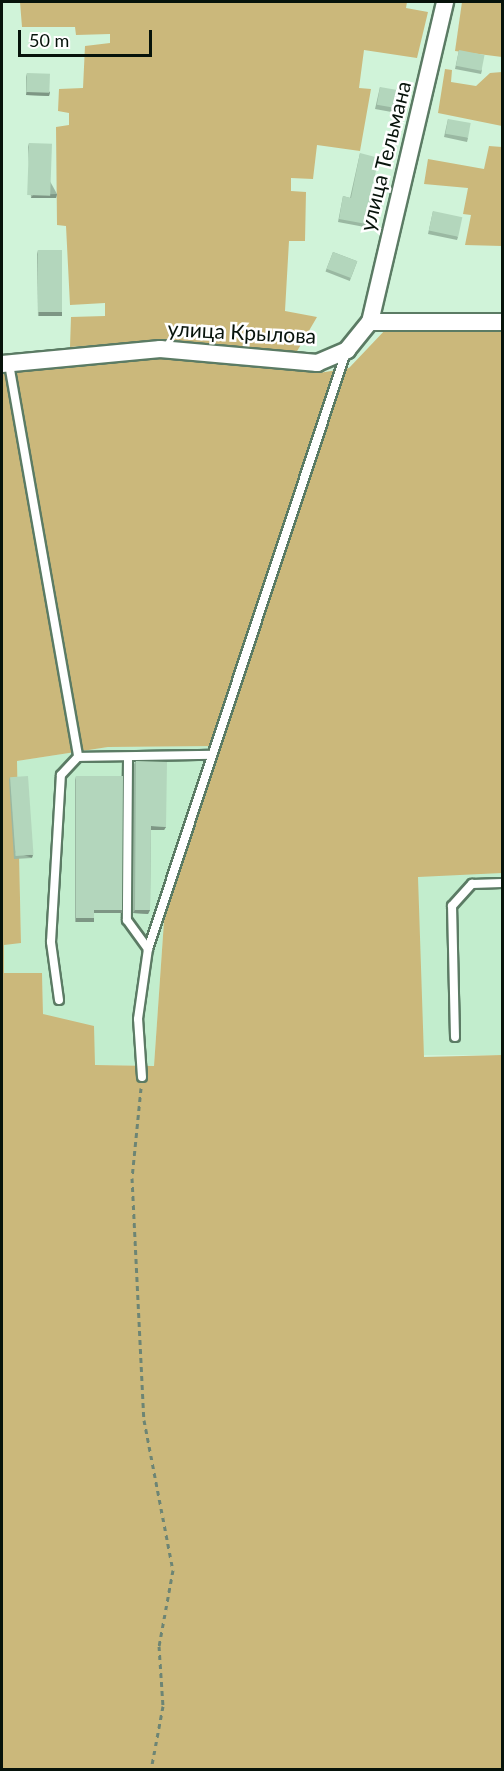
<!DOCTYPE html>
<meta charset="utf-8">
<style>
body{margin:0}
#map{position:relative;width:504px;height:1771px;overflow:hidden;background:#d0f3d9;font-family:Lato,sans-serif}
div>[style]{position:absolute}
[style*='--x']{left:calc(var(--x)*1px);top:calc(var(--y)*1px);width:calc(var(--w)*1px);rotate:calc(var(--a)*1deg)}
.built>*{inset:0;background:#c2edcd;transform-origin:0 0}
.green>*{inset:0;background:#cbb87b}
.path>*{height:3px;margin-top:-1.5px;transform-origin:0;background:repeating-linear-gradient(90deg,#6d8574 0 4.5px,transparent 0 9px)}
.roads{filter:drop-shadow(2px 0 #5b7b64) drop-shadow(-2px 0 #5b7b64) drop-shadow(0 2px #5b7b64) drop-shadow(0 -2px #5b7b64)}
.service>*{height:8px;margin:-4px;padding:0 4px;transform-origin:4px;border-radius:4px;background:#fff}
.minor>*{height:16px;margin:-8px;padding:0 8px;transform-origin:8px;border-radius:8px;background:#fff}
.wall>*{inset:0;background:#9ab8a2;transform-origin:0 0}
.shaded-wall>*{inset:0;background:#7d9684;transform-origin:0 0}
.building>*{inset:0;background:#b3d6bc;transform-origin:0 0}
span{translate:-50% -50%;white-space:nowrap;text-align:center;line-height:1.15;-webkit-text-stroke:5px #fff;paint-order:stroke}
.street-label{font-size:21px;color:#07130b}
.frame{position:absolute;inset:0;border:3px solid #07130b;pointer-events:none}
.scale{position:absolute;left:18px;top:30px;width:134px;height:27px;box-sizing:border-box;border:3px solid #07130b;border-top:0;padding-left:8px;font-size:18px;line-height:21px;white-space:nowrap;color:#07130b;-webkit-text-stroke:4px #fff;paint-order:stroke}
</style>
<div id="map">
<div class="built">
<i style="clip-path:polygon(221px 746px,164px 921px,154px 1066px,95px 1065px,43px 1014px,42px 974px,4px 973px,4px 944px,21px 942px,17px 761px,108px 747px)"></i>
<i style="left:502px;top:873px;width:182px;height:84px;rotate:90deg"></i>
</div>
<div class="green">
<i style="clip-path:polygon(20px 2px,407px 2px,406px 8px,428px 12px,417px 58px,364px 50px,359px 88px,371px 89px,360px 151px,317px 145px,313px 179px,291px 178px,291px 191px,306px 192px,305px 241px,289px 241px,285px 311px,317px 317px,296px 353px,174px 340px,70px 347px,71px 317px,105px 316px,105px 303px,70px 305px,66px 226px,57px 225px,56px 127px,69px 125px,69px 113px,58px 111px,59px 89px,83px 88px,85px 46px,110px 43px,110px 34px,76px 35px,75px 27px,22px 27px)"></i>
<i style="clip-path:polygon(462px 2px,502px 2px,502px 57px,455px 51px)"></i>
<i style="clip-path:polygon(445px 69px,452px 70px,451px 82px,476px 86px,490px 73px,502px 72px,502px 126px,438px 113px)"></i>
<i style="clip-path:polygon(489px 146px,502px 147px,502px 246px,465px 245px,471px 215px,463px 214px,468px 188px,424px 184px,428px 159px,484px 169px)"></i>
<i style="clip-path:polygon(evenodd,387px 328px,502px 329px,502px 873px,418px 877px,424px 1057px,502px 1055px,502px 1769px,2px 1769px,2px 372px,166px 358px,319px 373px,349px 368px,387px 328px,220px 746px,164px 921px,154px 1066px,95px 1065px,94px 1026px,43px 1014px,42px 973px,4px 973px,4px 945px,21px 943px,17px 761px,108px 747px,220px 746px)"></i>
</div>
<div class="path">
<i style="--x:141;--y:1088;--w:90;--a:95.7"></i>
<i style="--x:132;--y:1178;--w:242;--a:87.2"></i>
<i style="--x:144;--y:1420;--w:153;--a:79.1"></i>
<i style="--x:173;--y:1570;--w:77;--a:100.4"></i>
<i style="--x:159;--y:1646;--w:60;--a:86.2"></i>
<i style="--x:163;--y:1706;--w:65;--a:100.6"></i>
</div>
<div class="roads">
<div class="service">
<i style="--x:9;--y:364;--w:399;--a:80"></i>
<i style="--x:128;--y:759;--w:161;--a:90.4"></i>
<i style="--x:127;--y:920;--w:36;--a:54"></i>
<i style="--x:59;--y:1000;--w:59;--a:-97.9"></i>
<i style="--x:51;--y:942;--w:167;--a:-86.6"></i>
<i style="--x:61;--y:775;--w:25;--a:-47"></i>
<i style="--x:78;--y:757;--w:132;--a:-0.9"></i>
<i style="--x:455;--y:1037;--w:131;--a:-91.3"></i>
<i style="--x:452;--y:906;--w:30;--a:-48"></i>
<i style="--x:472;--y:884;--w:30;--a:-2"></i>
<i style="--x:142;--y:1077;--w:58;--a:-93.9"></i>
<i style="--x:138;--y:1019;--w:71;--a:-81.9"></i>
<i style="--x:148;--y:949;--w:629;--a:-71.65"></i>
</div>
<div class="minor">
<i style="--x:370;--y:322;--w:329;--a:-76.8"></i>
<i style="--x:2;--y:364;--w:159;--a:-5.4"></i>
<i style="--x:160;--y:349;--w:158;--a:5.1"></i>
<i style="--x:317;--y:363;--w:33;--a:-23"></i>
<i style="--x:347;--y:350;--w:36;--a:-51"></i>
<i style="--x:370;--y:322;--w:132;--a:0"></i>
</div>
</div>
<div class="wall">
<i style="clip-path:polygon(459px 50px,482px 70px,481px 74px,455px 69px)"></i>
<i style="clip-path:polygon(27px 73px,50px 92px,49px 96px,26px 95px,26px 77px)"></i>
<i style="clip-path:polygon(380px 87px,398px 110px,397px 113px,375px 109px)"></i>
<i style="clip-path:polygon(448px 119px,468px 138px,467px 142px,444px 137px)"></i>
<i style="clip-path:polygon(29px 143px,57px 194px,56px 198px,31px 198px,28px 147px)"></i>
<i style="clip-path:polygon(360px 153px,372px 225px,370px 228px,338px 222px,343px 196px,350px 198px)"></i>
<i style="clip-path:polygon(433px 211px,458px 237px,457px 240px,428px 234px)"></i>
<i style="clip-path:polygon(38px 250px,60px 316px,38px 316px,37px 254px)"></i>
<i style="left:333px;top:252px;width:26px;height:21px;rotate:21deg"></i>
<i style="clip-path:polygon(136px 761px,166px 827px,164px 830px,151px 830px,150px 910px,148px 914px,133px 913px,134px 764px)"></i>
<i style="clip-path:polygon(76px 776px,122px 910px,121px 913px,94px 913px,93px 922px,75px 922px,75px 780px)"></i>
<i style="clip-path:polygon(10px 777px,32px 858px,14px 859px,9px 780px)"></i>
</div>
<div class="shaded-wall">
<i style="clip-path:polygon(27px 92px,50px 92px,49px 96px,26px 95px)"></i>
<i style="clip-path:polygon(57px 194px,56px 198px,31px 198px,33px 195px)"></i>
<i style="left:39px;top:312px;width:23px;height:4px"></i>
<i style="clip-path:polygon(151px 826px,166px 827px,164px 830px,150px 830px)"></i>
<i style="left:33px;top:855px;width:3px;height:18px;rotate:108deg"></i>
<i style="left:94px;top:910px;width:28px;height:3px"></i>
<i style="clip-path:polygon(135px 910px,150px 910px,148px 914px,133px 913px)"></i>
<i style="left:76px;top:918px;width:18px;height:4px"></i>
</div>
<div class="building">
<i style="left:459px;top:50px;width:26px;height:16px;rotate:11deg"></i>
<i style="left:27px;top:73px;width:23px;height:19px;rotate:2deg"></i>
<i style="left:380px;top:87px;width:22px;height:18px;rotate:10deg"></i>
<i style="left:448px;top:119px;width:23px;height:15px;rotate:10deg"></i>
<i style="left:29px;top:143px;width:23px;height:52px;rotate:2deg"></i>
<i style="clip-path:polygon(360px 153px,379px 158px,369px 201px,376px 203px,372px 225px,339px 219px,343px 196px,351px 198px)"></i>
<i style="left:433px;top:211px;width:30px;height:20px;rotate:12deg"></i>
<i style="left:38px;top:250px;width:24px;height:62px"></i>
<i style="left:333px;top:252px;width:26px;height:18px;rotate:21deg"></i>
<i style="clip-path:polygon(136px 761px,167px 762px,166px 827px,151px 826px,150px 910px,135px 910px)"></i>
<i style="left:28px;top:776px;width:79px;height:18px;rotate:86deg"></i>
<i style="clip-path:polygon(76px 776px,123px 776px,122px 910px,94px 910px,94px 918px,76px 918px)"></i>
</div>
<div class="street-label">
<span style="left:385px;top:156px;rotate:-76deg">улица Тельмана</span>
<span style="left:242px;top:332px;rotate:3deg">улица Крылова</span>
</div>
<div class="frame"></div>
<div class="scale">50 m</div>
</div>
